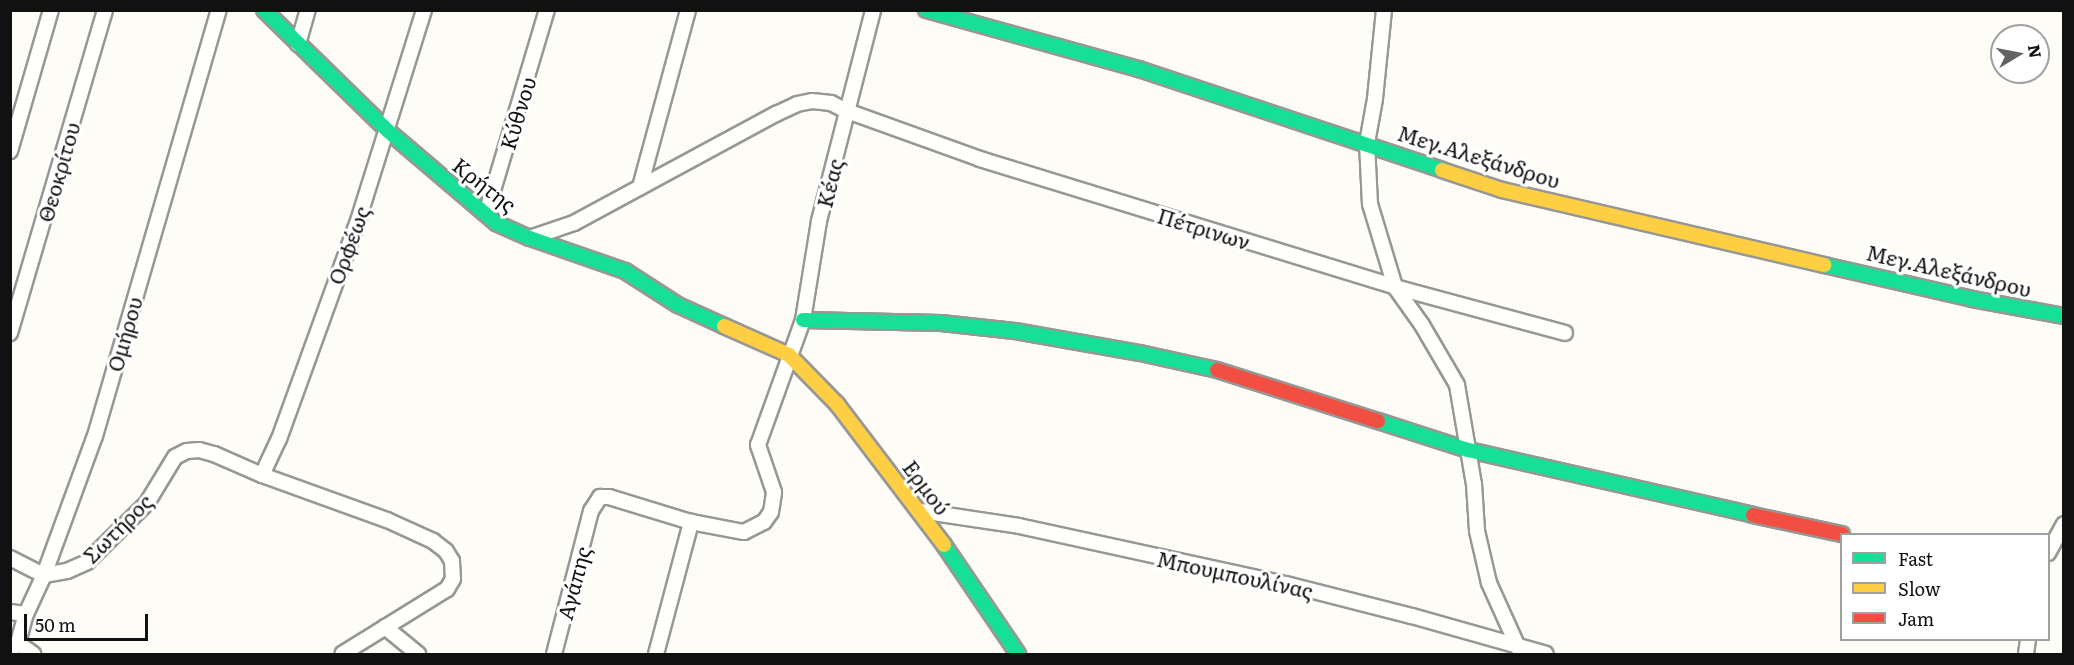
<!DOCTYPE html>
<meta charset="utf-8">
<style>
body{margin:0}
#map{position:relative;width:2074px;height:665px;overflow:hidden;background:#fdfcf7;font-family:Literata,serif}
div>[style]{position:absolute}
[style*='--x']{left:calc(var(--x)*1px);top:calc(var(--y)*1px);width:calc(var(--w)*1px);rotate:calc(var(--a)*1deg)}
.roads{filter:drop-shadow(2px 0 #979795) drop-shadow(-2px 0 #979795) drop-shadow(0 2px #979795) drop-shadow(0 -2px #979795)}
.street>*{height:14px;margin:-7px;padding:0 7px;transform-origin:7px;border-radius:7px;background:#fffffe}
.fast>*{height:14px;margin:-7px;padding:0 7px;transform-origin:7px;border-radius:7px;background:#16e098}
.slow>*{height:14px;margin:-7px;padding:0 7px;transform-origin:7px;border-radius:7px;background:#ffcf43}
.jam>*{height:14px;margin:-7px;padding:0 7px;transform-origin:7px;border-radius:7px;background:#f24e42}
span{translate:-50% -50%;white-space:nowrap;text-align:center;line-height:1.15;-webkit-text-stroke:6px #fff;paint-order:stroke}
.street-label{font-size:21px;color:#111}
.frame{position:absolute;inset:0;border:12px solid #111;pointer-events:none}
.legend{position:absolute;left:1840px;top:533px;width:210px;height:108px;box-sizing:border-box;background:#fff;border:2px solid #a0a0a0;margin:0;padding:8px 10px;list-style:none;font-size:18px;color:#111}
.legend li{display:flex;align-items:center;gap:12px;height:30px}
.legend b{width:30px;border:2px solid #a0a0a0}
.north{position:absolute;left:1990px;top:24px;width:60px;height:60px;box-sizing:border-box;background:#fff;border:2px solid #a0a0a0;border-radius:50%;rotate:80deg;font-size:16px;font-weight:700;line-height:24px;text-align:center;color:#111}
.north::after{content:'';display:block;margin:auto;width:21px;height:27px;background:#646362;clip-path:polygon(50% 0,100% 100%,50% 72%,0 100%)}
.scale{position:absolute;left:24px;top:614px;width:124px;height:27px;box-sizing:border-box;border:3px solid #111;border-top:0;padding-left:8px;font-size:18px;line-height:21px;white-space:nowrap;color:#111;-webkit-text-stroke:4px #fff;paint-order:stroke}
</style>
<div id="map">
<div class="roads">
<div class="street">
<i style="--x:1384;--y:10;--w:89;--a:95.8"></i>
<i style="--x:1375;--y:99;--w:45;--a:100.3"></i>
<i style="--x:1367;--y:143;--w:61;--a:87.2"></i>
<i style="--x:1370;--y:204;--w:87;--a:73.2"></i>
<i style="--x:1395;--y:287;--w:47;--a:54.6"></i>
<i style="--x:1422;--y:325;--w:69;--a:59.7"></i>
<i style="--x:1457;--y:385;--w:100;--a:80.3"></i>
<i style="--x:1474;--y:484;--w:47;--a:86.3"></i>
<i style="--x:1477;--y:531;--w:53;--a:77"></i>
<i style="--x:1489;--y:583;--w:78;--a:65.7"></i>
<i style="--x:298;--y:44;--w:35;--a:-74"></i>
<i style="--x:10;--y:151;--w:147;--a:-73.8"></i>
<i style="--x:640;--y:187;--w:183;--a:-74.8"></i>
<i style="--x:486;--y:214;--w:213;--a:-73.4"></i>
<i style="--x:530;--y:238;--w:46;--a:-18.8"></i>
<i style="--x:574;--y:223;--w:230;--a:-28.4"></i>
<i style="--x:776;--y:114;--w:23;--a:-25"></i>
<i style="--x:797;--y:104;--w:15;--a:-11"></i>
<i style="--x:812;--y:101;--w:19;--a:6"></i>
<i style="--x:831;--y:103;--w:18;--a:27"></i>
<i style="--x:847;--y:111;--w:141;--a:19.8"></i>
<i style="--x:980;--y:159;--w:434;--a:17.1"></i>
<i style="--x:1395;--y:287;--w:176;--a:15.1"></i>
<i style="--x:10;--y:333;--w:337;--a:-73.6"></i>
<i style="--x:262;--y:475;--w:40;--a:-65"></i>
<i style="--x:279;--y:439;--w:229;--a:-70.1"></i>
<i style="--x:357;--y:224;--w:224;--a:-72.6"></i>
<i style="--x:920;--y:511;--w:100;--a:8.6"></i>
<i style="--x:1019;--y:526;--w:273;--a:12.3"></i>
<i style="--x:1286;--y:584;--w:130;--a:14.3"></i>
<i style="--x:1412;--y:616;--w:139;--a:15.8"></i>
<i style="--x:2048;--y:553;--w:33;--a:-61"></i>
<i style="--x:10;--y:558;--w:38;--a:27"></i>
<i style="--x:44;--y:575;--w:23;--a:-10"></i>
<i style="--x:67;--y:571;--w:22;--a:-24"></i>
<i style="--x:87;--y:562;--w:84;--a:-44.5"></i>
<i style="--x:147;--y:503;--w:54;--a:-58.7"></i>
<i style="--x:175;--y:457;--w:13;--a:-27"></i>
<i style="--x:187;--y:451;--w:12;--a:-5"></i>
<i style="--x:199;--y:450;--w:16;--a:15"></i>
<i style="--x:214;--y:454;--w:52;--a:23.6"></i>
<i style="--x:262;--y:475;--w:133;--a:19.8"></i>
<i style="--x:387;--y:520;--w:51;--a:24.5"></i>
<i style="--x:433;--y:541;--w:16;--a:38"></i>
<i style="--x:446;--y:551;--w:12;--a:59"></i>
<i style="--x:452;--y:561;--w:18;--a:87"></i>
<i style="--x:453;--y:579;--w:12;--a:121"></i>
<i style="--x:447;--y:589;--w:123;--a:148.2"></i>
<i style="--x:10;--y:612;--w:16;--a:7"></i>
<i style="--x:385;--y:627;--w:43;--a:39.3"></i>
<i style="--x:18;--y:643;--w:19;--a:36"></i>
<i style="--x:10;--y:651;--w:11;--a:-45"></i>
<i style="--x:18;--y:643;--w:30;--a:-75"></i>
<i style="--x:26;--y:614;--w:43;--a:-65.2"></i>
<i style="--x:44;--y:575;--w:148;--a:-69.9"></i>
<i style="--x:95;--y:436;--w:444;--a:-73.8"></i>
<i style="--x:554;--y:654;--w:148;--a:-75.5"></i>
<i style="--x:591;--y:511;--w:17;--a:-57"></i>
<i style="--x:600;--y:497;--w:9;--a:0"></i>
<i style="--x:609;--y:497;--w:86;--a:17"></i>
<i style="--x:691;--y:522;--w:54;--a:10.7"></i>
<i style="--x:744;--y:532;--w:22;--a:-27"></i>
<i style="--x:764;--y:522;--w:12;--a:-55"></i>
<i style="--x:771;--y:512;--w:20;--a:-81"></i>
<i style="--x:774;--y:492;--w:50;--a:-108.8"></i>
<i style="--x:758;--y:445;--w:133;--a:-70.2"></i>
<i style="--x:803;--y:320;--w:100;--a:-80.8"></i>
<i style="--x:819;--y:221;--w:218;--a:-75.6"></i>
<i style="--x:656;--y:654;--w:137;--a:-75.1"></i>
<i style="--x:2026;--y:654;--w:14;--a:-82"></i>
</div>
<div class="fast">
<i style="--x:264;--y:10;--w:173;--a:44.3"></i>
<i style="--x:388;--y:131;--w:142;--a:40.4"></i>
<i style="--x:496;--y:223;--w:37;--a:24"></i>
<i style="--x:530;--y:238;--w:101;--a:19.2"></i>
<i style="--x:625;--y:271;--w:63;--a:32.7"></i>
<i style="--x:678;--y:305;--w:51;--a:24.5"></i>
<i style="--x:926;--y:10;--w:221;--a:15.5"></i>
<i style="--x:1139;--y:69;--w:319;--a:18.4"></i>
<i style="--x:1824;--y:265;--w:152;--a:12.9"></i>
<i style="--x:1972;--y:299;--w:94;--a:10.5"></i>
<i style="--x:803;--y:320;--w:138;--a:1.2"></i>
<i style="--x:941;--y:323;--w:74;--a:6.2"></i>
<i style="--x:1015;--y:331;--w:127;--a:10"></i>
<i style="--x:1140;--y:353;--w:79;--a:12.4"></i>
<i style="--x:1378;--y:421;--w:95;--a:17.9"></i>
<i style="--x:1468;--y:450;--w:292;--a:12.8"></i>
<i style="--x:944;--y:545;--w:132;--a:55.8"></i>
</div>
<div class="slow">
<i style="--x:1442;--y:170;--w:63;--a:18.4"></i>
<i style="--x:1502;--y:190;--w:331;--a:13.1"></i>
<i style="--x:724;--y:326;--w:71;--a:24"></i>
<i style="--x:789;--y:355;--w:69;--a:45.6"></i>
<i style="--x:837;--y:404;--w:177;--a:52.8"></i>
</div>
<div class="jam">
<i style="--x:1217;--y:370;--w:169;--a:17.6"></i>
<i style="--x:1753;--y:515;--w:91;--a:12.1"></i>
</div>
</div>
<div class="street-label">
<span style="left:517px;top:113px;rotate:-73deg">Κύθνου</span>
<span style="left:1479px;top:156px;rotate:17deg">Μεγ.Αλεξάνδρου</span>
<span style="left:58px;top:172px;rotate:-74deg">Θεοκρίτου</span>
<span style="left:829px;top:183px;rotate:-76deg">Κέας</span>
<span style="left:485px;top:184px;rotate:38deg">Κρήτης</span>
<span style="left:1204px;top:228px;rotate:17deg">Πέτρινων</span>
<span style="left:348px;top:245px;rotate:-70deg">Ορφέως</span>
<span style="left:1949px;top:270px;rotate:13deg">Μεγ.Αλεξάνδρου</span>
<span style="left:124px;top:334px;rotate:-74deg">Ομήρου</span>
<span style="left:927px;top:487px;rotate:53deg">Ερμού</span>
<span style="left:117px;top:528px;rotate:-45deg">Σωτήρος</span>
<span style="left:1235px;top:574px;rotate:12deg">Μπουμπουλίνας</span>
<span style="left:573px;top:583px;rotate:-75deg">Αγάπης</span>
</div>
<div class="frame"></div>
<ul class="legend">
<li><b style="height:8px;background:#16e098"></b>Fast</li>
<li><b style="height:8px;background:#ffcf43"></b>Slow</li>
<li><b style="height:8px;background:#f24e42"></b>Jam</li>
</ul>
<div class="north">N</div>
<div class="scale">50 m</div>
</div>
